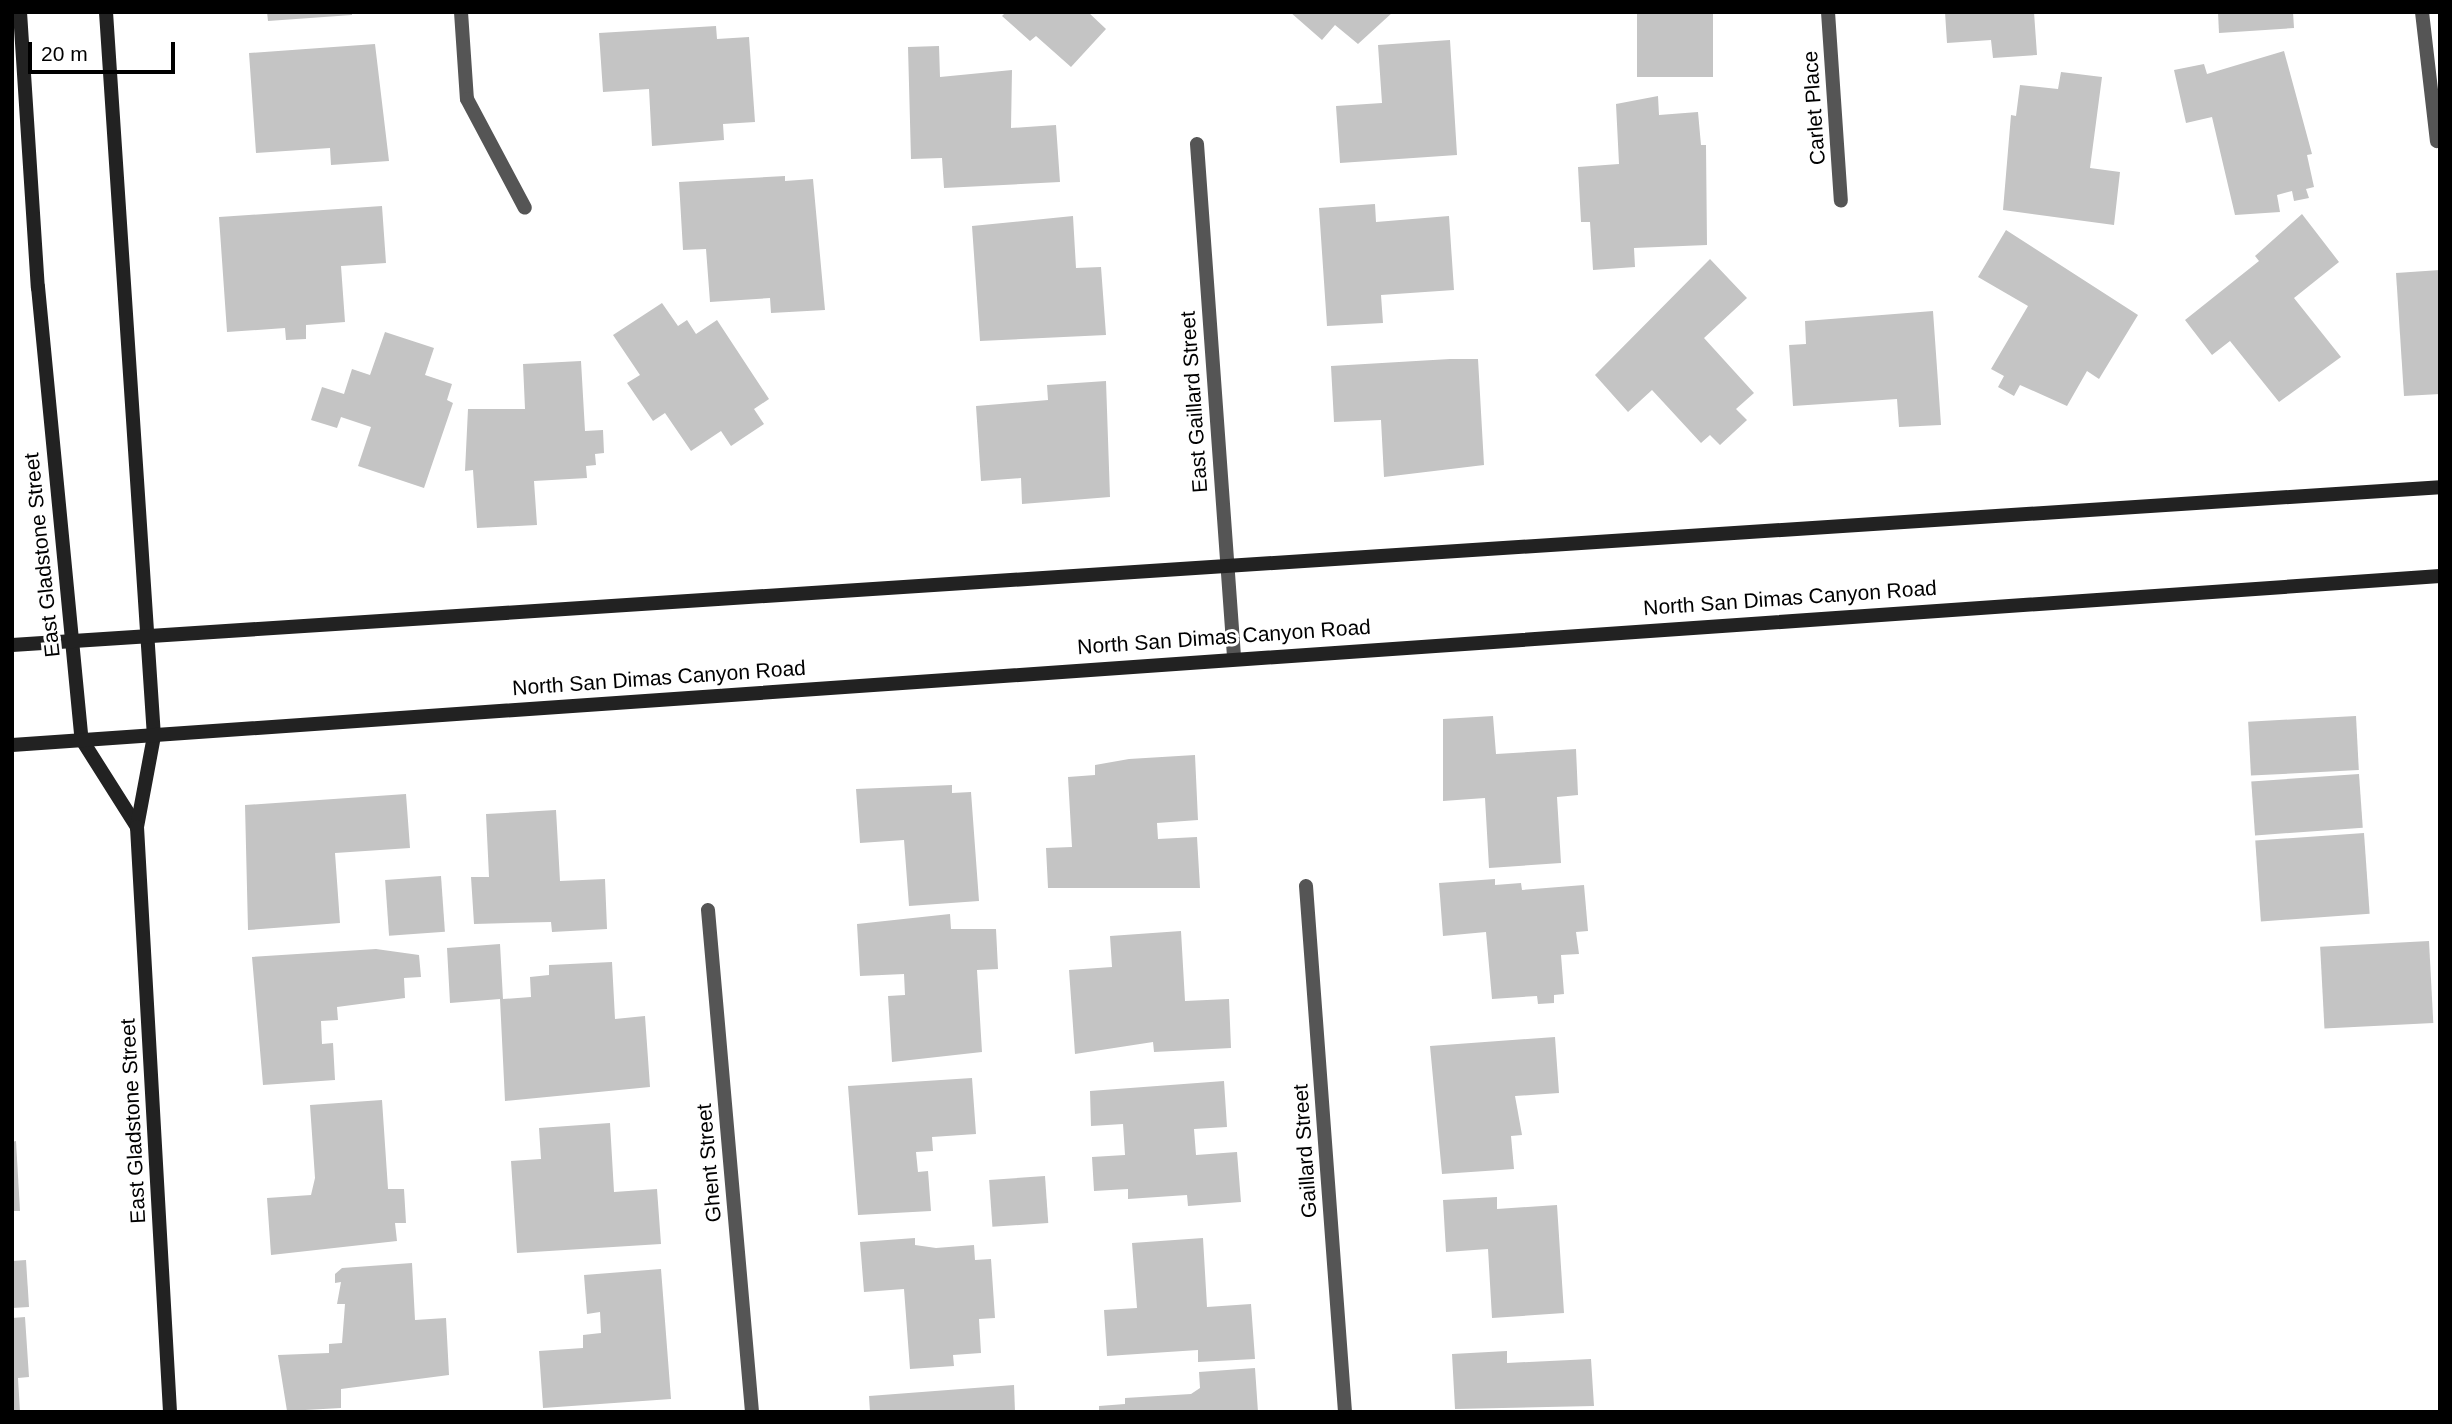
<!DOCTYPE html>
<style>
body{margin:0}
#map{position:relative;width:2452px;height:1424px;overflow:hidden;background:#fff;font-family:Helvetica,sans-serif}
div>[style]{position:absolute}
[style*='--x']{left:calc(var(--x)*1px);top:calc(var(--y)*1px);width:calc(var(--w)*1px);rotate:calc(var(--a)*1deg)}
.building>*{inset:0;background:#c4c4c4;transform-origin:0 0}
.street>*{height:14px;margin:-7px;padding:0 7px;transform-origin:7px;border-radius:7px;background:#555}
.secondary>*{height:14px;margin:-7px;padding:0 7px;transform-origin:7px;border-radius:7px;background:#222}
span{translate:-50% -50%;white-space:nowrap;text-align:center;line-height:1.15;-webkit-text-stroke:6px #fff;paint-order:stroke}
.street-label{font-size:21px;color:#000}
.frame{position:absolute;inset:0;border:14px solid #000;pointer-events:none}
.scale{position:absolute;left:28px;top:42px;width:147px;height:32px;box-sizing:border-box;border:4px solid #000;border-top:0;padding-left:9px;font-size:21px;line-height:24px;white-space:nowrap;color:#000;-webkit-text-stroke:5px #fff;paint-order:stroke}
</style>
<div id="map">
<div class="building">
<i style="clip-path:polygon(267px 12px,352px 12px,352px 15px,268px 21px)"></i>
<i style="clip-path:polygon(1006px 12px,1088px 12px,1106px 29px,1071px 67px,1036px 36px,1030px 41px,1002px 16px)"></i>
<i style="clip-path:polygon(1290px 12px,1393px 12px,1358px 44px,1335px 25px,1322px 40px)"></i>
<i style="left:1637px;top:12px;width:76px;height:65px"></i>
<i style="clip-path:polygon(1945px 12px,2034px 12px,2037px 55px,1993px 58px,1991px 40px,1947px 43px)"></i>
<i style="clip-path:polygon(2218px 12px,2293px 12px,2294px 28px,2219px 33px)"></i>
<i style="clip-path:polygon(716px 26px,717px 39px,749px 37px,755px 122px,723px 124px,724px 140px,652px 146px,649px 89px,603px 92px,599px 33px)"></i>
<i style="clip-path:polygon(1450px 40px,1457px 155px,1340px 163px,1336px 106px,1382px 103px,1378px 45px)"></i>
<i style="clip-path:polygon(375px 44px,389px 161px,331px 165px,330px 148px,256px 153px,249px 53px)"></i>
<i style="clip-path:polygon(939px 46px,940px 77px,1012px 70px,1011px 128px,1056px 125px,1060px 182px,944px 188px,942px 158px,911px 159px,908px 47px)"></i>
<i style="clip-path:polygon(2284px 51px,2312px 154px,2307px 155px,2314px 187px,2306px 189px,2309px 198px,2294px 201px,2292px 191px,2277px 195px,2280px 212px,2235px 215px,2212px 117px,2186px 123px,2174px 70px,2204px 64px,2207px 74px)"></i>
<i style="clip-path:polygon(2061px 72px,2102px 77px,2090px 168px,2120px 172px,2114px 225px,2003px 210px,2011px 115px,2016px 116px,2020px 85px,2058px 89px)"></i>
<i style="clip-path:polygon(1658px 96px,1659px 115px,1698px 112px,1701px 145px,1706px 145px,1707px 245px,1634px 248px,1635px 267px,1593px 270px,1590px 222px,1581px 222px,1578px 167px,1619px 164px,1616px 104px)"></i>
<i style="clip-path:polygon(785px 176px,785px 181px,813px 179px,825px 310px,771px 313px,770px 298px,710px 302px,706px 249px,683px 250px,679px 182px)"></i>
<i style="clip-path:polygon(1375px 204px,1376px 222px,1449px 216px,1454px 290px,1381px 295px,1383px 323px,1327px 326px,1319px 208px)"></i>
<i style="clip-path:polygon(382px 206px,386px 263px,341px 266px,345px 322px,306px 325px,306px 339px,286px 340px,285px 328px,227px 332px,219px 217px)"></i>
<i style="clip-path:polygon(2302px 214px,2339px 262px,2294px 298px,2341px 357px,2279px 402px,2230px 341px,2212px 355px,2185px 320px,2259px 261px,2255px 256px)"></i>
<i style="clip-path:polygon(1073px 216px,1076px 268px,1101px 267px,1106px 335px,980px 341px,972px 226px)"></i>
<i style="clip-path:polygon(2006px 230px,2138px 315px,2099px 379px,2087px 371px,2067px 406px,2020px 385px,2014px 396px,1998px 387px,2004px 376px,1991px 369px,2028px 306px,1978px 277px)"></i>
<i style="clip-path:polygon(1710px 259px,1747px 298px,1704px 338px,1754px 393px,1736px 409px,1747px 420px,1720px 445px,1710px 435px,1701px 443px,1652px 390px,1628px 412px,1595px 375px)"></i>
<i style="clip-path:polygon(2440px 270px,2440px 394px,2404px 396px,2396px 273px)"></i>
<i style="clip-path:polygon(662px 303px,678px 326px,687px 320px,696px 334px,717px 320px,769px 399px,754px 409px,764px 424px,731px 446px,721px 431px,691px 451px,665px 413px,653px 421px,627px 383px,640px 375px,613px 335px)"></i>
<i style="clip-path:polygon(1933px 311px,1941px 425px,1899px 427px,1897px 399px,1793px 406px,1789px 345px,1806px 344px,1805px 321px)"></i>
<i style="clip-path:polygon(385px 332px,434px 348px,425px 375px,452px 384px,447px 400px,453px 403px,424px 488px,358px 466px,371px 427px,341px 417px,337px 428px,311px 420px,322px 387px,344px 394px,352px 369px,370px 375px)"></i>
<i style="clip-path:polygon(1450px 359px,1478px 359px,1484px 465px,1384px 477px,1381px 420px,1334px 422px,1331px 366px)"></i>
<i style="clip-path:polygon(581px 361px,585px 431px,603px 430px,604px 453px,595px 454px,596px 465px,586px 466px,587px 478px,534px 481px,537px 525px,477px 528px,473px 470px,465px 471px,468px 409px,525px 409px,523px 364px)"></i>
<i style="clip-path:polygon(1106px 381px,1110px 497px,1022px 504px,1021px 478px,981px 481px,976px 406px,1048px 400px,1047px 385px)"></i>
<i style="clip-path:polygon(1493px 716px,1496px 754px,1576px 749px,1578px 795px,1557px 797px,1561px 863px,1489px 868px,1485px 798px,1443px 801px,1443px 719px)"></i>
<i style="left:2356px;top:716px;width:54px;height:108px;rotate:87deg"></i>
<i style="clip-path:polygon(1195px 755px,1198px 820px,1157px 823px,1158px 839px,1197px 837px,1200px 888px,1048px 888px,1046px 848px,1072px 847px,1068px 777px,1095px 775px,1095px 765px,1129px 759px)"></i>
<i style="left:2359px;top:774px;width:54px;height:108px;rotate:86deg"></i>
<i style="clip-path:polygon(952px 785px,952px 793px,971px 792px,979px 901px,909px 906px,904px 840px,860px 843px,856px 789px)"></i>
<i style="clip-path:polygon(406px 794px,410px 848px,335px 853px,340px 923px,248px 930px,245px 805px)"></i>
<i style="clip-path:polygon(556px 810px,560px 881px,605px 879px,607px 929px,552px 932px,551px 922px,474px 924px,471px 877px,489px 877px,486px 814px)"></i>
<i style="left:2364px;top:833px;width:81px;height:109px;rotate:86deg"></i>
<i style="left:441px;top:876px;width:56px;height:56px;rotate:86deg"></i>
<i style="clip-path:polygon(1495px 879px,1495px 885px,1521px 883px,1522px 890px,1584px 885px,1588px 931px,1576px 932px,1579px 954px,1561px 955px,1564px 994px,1554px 995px,1554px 1003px,1538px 1004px,1537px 996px,1492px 999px,1486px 932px,1443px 936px,1439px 883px)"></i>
<i style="clip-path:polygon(950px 914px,951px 929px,996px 929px,998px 969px,977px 970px,982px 1052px,892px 1062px,888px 996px,905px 995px,904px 974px,860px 976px,857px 924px)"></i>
<i style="clip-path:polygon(1181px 931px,1185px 1001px,1229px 999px,1231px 1048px,1154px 1052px,1153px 1042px,1075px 1054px,1069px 970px,1112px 967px,1110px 936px)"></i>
<i style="left:2429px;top:941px;width:82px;height:109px;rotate:87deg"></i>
<i style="clip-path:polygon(500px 944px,503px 999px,531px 997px,530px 977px,549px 975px,549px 965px,612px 962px,615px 1019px,645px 1016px,650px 1087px,505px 1101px,500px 999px,450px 1003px,447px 948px)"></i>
<i style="clip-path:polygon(376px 949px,419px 955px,421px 977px,404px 978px,405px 998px,337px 1007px,338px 1020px,321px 1021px,322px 1044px,333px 1043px,335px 1080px,263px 1085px,252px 957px)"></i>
<i style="clip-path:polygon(1555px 1037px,1559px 1093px,1515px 1096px,1522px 1135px,1511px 1136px,1514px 1169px,1442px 1174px,1430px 1046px)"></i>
<i style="clip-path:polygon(972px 1078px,976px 1134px,932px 1137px,933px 1151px,916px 1152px,918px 1172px,928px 1171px,931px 1211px,858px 1215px,848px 1086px)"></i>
<i style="clip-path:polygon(1224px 1081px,1227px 1127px,1194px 1129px,1196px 1155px,1237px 1152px,1241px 1202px,1188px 1206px,1187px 1195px,1128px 1199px,1128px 1189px,1094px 1191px,1092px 1157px,1125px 1155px,1123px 1124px,1091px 1126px,1090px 1091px)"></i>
<i style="clip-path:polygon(382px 1100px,388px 1189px,404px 1189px,406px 1223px,395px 1223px,397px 1241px,271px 1255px,267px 1198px,311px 1195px,315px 1178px,310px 1105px)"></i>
<i style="clip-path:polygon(610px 1123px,614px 1192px,657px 1189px,661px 1244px,517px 1253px,511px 1161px,541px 1159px,539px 1128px)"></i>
<i style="clip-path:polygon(16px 1141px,20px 1211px,12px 1211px,12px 1142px)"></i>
<i style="left:1045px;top:1176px;width:47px;height:56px;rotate:86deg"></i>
<i style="clip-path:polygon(1497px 1197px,1497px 1209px,1557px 1205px,1564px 1313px,1492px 1318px,1488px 1249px,1446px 1252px,1443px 1200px)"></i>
<i style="clip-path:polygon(915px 1238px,915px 1245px,936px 1248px,974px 1245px,975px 1260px,991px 1259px,995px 1318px,979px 1319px,981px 1353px,953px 1355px,954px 1366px,910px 1369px,904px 1289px,864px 1292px,860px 1242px)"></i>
<i style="clip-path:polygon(1203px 1238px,1207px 1307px,1251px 1304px,1255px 1359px,1198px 1362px,1198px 1350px,1107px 1356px,1104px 1310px,1137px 1308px,1132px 1243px)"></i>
<i style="clip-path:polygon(26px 1260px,29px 1307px,12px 1308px,12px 1261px)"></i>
<i style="clip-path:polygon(412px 1263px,415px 1320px,446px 1318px,449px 1375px,341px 1389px,341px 1408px,287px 1411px,278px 1355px,329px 1353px,329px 1344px,342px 1343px,345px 1304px,337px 1304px,341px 1282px,335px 1283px,335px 1274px,342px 1268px)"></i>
<i style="clip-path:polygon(661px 1269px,671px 1399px,543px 1408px,539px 1351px,583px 1348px,583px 1335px,601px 1333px,600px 1312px,587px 1314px,584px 1275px)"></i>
<i style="clip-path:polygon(25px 1317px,29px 1377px,18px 1378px,20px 1412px,12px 1412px,12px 1318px)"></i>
<i style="clip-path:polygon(1507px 1351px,1507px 1363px,1591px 1359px,1594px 1406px,1455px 1409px,1452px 1354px)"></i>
<i style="clip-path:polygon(1255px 1368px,1258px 1412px,1099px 1412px,1099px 1406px,1125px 1404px,1125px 1398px,1191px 1394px,1200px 1388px,1199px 1372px)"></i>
<i style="clip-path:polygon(1014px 1385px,1015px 1412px,870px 1412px,869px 1396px)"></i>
</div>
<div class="street">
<i style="--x:461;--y:12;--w:87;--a:86.1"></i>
<i style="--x:467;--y:99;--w:123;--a:62"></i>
<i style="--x:1828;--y:12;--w:189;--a:86.1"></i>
<i style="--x:2422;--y:12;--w:130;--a:83.4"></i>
<i style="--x:1197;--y:144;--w:513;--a:85.87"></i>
<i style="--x:1306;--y:886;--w:527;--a:85.76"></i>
<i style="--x:708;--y:910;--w:504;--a:84.99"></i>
</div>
<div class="secondary">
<i style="--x:20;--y:12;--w:276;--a:86.3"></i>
<i style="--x:38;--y:287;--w:455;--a:84.5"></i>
<i style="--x:82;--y:740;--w:103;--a:57.7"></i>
<i style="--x:106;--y:12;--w:726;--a:86.21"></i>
<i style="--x:154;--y:736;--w:93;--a:100.6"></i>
<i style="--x:137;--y:827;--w:586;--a:86.77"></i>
<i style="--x:12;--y:645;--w:2433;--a:-3.72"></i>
<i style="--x:12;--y:745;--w:2434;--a:-3.98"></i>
</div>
<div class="street-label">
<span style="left:1814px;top:108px;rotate:-94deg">Carlet Place</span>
<span style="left:1194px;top:402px;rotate:-94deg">East Gaillard Street</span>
<span style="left:42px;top:555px;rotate:-96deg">East Gladstone Street</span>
<span style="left:1790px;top:598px;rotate:-4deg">North San Dimas Canyon Road</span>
<span style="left:1224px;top:637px;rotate:-4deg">North San Dimas Canyon Road</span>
<span style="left:659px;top:678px;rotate:-4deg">North San Dimas Canyon Road</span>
<span style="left:133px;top:1121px;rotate:-93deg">East Gladstone Street</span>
<span style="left:1305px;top:1151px;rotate:-94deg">Gaillard Street</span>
<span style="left:709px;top:1163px;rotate:-95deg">Ghent Street</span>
</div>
<div class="frame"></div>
<div class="scale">20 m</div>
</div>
